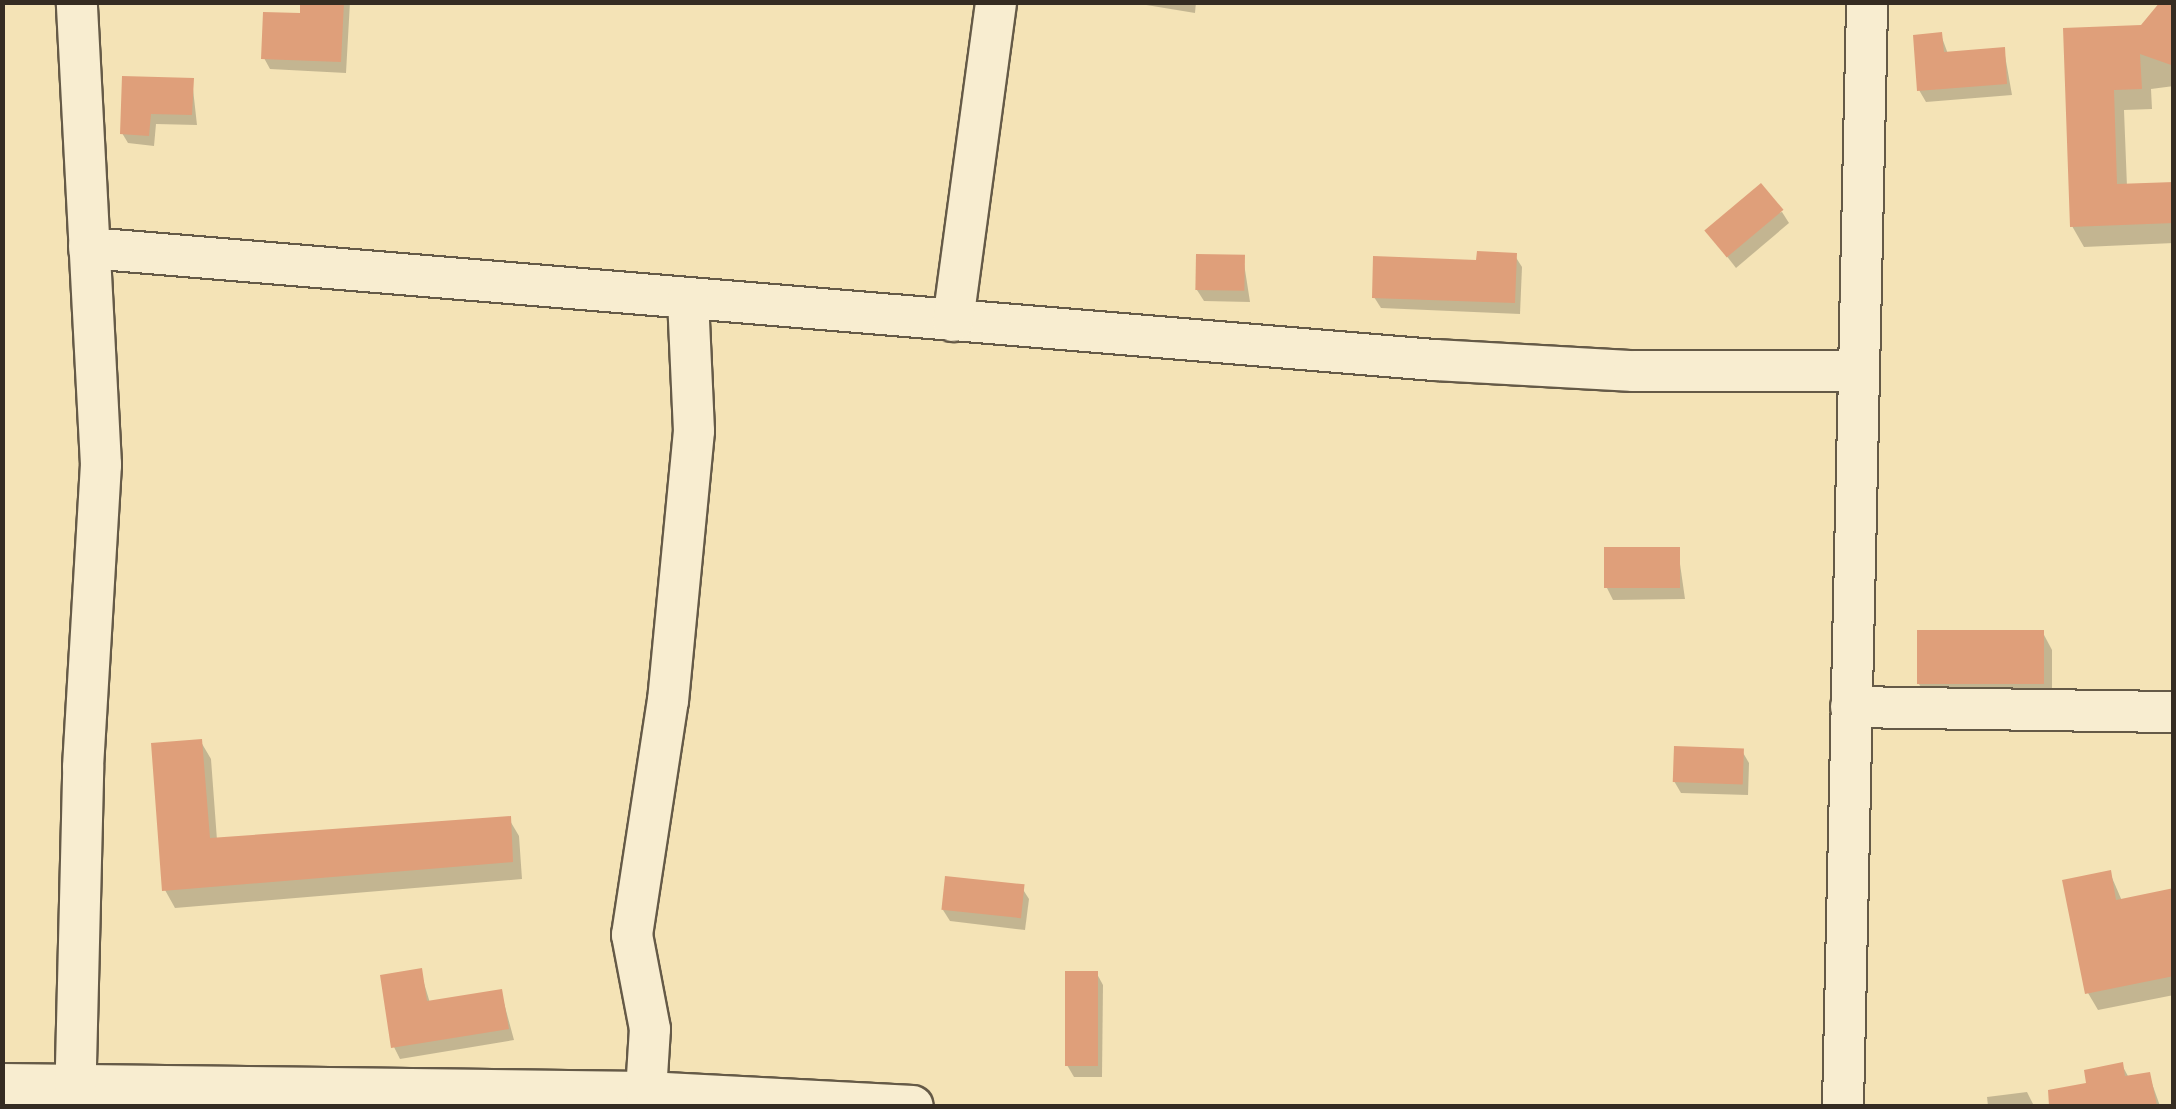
<!DOCTYPE html>
<style>
body{margin:0}
#map{position:relative;width:2176px;height:1109px;overflow:hidden;background:#f4e3b6;font-family:"Old Standard TT",serif}
div>[style]{position:absolute}
[style*='--x']{left:calc(var(--x)*1px);top:calc(var(--y)*1px);width:calc(var(--w)*1px);rotate:calc(var(--a)*1deg)}
.shadow>*{inset:0;background:#0003}
.building>*{inset:0;background:#df9f7a;transform-origin:0 0}
.roads{filter:drop-shadow(2px 0 #655a47) drop-shadow(-2px 0 #655a47) drop-shadow(0 2px #655a47) drop-shadow(0 -2px #655a47)}
.minor>*{height:40px;margin:-20px;padding:0 20px;transform-origin:20px;border-radius:20px;background:#f8edd0}
span{translate:-50% -50%;white-space:nowrap;text-align:center;line-height:1.15;-webkit-text-stroke:10px #f8edd0;paint-order:stroke}
.frame{position:absolute;inset:0;border:5px solid #352c22;pointer-events:none}
</style>
<div id="map">
<div class="shadow">
<i style="clip-path:polygon(303px 2px,350px 2px,346px 73px,270px 69px,264px 58px,302px 16px)"></i>
<i style="clip-path:polygon(1128px 2px,1196px 2px,1195px 13px)"></i>
<i style="clip-path:polygon(2174px 3px,2174px 86px,2151px 89px,2152px 109px,2124px 110px,2127px 187px,2174px 185px,2174px 243px,2084px 247px,2072px 226px,2065px 31px,2142px 27px)"></i>
<i style="clip-path:polygon(1941px 35px,1948px 54px,2004px 50px,2012px 95px,1926px 102px,1919px 90px)"></i>
<i style="clip-path:polygon(192px 80px,197px 125px,156px 124px,154px 146px,128px 143px,122px 133px)"></i>
<i style="clip-path:polygon(1782px 212px,1789px 223px,1736px 268px,1708px 232px)"></i>
<i style="clip-path:polygon(1515px 256px,1522px 267px,1520px 314px,1381px 308px,1374px 297px)"></i>
<i style="clip-path:polygon(1243px 257px,1250px 302px,1204px 301px,1197px 290px)"></i>
<i style="clip-path:polygon(1678px 550px,1685px 599px,1613px 600px,1607px 588px)"></i>
<i style="clip-path:polygon(2043px 633px,2052px 650px,2052px 703px,1929px 701px,1919px 684px)"></i>
<i style="clip-path:polygon(201px 742px,211px 759px,217px 840px,509px 819px,519px 836px,522px 879px,175px 908px,165px 890px)"></i>
<i style="clip-path:polygon(1742px 751px,1749px 763px,1748px 795px,1681px 793px,1674px 781px)"></i>
<i style="clip-path:polygon(2110px 873px,2122px 901px,2174px 891px,2174px 995px,2098px 1010px,2088px 993px)"></i>
<i style="clip-path:polygon(1022px 888px,1029px 899px,1025px 930px,950px 921px,943px 910px)"></i>
<i style="clip-path:polygon(420px 970px,430px 1003px,501px 992px,514px 1040px,400px 1059px,394px 1047px)"></i>
<i style="clip-path:polygon(1097px 974px,1103px 985px,1102px 1077px,1074px 1077px,1067px 1065px)"></i>
<i style="clip-path:polygon(2122px 1065px,2129px 1078px,2149px 1075px,2160px 1106px,2093px 1106px,2086px 1072px)"></i>
<i style="clip-path:polygon(2027px 1092px,2034px 1106px,1988px 1106px,1987px 1097px)"></i>
</div>
<div class="building">
<i style="clip-path:polygon(300px 2px,344px 2px,341px 62px,261px 59px,263px 12px,300px 13px)"></i>
<i style="clip-path:polygon(2160px 2px,2174px 2px,2174px 66px,2140px 54px,2142px 89px,2114px 90px,2117px 184px,2174px 182px,2174px 223px,2070px 227px,2063px 28px,2141px 25px)"></i>
<i style="clip-path:polygon(1942px 32px,1944px 52px,2005px 47px,2007px 84px,1917px 91px,1913px 35px)"></i>
<i style="clip-path:polygon(122px 76px,194px 78px,192px 115px,151px 114px,149px 136px,120px 134px)"></i>
<i style="left:1761px;top:183px;width:35px;height:74px;rotate:50deg"></i>
<i style="clip-path:polygon(1477px 251px,1517px 253px,1515px 303px,1372px 298px,1373px 256px,1476px 260px)"></i>
<i style="left:1196px;top:254px;width:49px;height:36px;rotate:1deg"></i>
<i style="left:1680px;top:547px;width:41px;height:76px;rotate:90deg"></i>
<i style="left:1917px;top:630px;width:127px;height:54px"></i>
<i style="clip-path:polygon(202px 739px,210px 838px,511px 816px,513px 862px,162px 891px,151px 743px)"></i>
<i style="left:1674px;top:746px;width:70px;height:36px;rotate:2deg"></i>
<i style="clip-path:polygon(2111px 870px,2116px 900px,2174px 888px,2174px 976px,2085px 994px,2062px 880px)"></i>
<i style="left:945px;top:876px;width:80px;height:34px;rotate:6deg"></i>
<i style="clip-path:polygon(422px 968px,427px 1001px,502px 989px,509px 1029px,391px 1048px,380px 975px)"></i>
<i style="left:1065px;top:971px;width:33px;height:95px"></i>
<i style="clip-path:polygon(2123px 1062px,2125px 1076px,2150px 1072px,2157px 1106px,2049px 1106px,2048px 1090px,2086px 1083px,2084px 1070px)"></i>
</div>
<div class="roads">
<div class="minor">
<i style="--x:89;--y:248;--w:1351;--a:4.76"></i>
<i style="--x:1435;--y:360;--w:199;--a:3.2"></i>
<i style="--x:1634;--y:371;--w:225;--a:0"></i>
<i style="--x:953;--y:321;--w:322;--a:-82.3"></i>
<i style="--x:1851;--y:707;--w:323;--a:0.9"></i>
<i style="--x:2;--y:1084;--w:644;--a:0.71"></i>
<i style="--x:646;--y:1092;--w:267;--a:3"></i>
<i style="--x:646;--y:1092;--w:63;--a:-86.4"></i>
<i style="--x:650;--y:1029;--w:96;--a:-100.8"></i>
<i style="--x:632;--y:935;--w:237;--a:-81.3"></i>
<i style="--x:668;--y:701;--w:271;--a:-84.5"></i>
<i style="--x:694;--y:431;--w:132;--a:-92.6"></i>
<i style="--x:75;--y:1106;--w:339;--a:-88.6"></i>
<i style="--x:83;--y:767;--w:303;--a:-86.6"></i>
<i style="--x:101;--y:465;--w:464;--a:-93"></i>
<i style="--x:1843;--y:1106;--w:1104;--a:-88.75"></i>
</div>
</div>
<div class="frame"></div>
</div>
